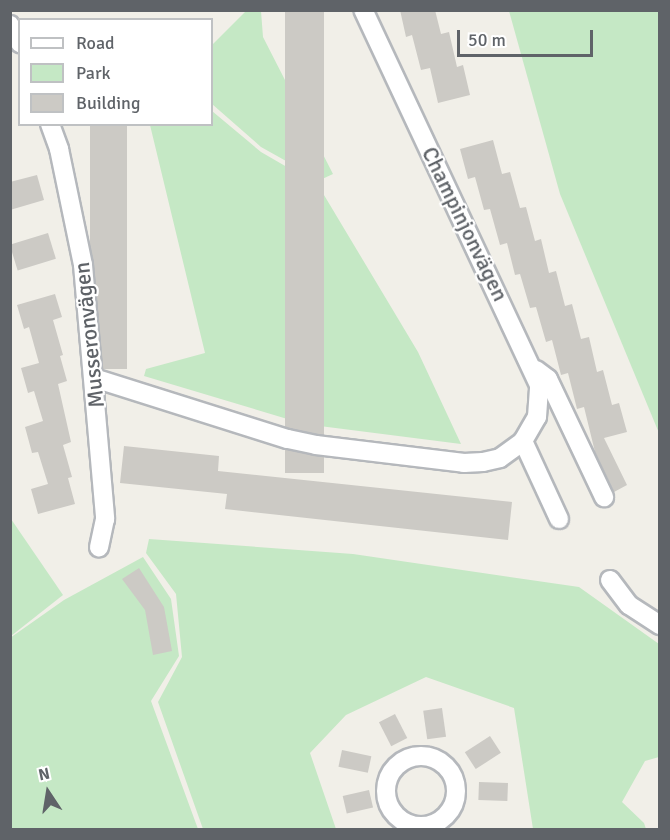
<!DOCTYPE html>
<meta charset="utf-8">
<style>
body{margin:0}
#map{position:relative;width:670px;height:840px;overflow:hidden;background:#f1efe8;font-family:Signika,sans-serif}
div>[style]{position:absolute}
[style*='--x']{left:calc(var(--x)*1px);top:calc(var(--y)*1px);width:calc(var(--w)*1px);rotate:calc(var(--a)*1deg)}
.green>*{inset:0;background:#c5e8c5}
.building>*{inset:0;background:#cccac5;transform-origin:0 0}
.roads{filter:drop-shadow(2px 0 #b5b8bc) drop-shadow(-2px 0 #b5b8bc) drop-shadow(0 2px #b5b8bc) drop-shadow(0 -2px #b5b8bc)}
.minor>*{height:18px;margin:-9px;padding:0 9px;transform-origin:9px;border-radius:9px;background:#fff}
.minor>.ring{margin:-9px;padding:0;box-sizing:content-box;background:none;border:18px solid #fff;border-radius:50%}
span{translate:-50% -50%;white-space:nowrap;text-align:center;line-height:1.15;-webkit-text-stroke:4.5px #fff;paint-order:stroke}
.street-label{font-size:22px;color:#5f6368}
.frame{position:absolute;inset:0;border:12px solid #5f6368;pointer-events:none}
.legend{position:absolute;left:18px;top:18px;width:195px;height:108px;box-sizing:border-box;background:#fff;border:2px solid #bfc1c3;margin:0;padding:8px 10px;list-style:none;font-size:18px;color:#5f6368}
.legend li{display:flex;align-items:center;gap:12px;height:30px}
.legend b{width:30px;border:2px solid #bfc1c3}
.north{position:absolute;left:18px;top:762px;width:60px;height:60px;-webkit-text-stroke:4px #fff;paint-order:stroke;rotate:348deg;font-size:16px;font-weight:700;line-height:24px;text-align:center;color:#5f6368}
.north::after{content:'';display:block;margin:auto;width:21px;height:27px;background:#5f6368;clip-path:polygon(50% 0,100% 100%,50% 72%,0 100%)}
.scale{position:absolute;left:457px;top:30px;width:136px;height:27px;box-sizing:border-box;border:3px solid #5f6368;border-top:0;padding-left:8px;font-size:18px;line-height:21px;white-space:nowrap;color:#5f6368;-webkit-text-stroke:4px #fff;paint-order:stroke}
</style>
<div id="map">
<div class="green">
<i style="clip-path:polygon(247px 10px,261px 11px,263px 37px,333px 174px,320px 180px,261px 147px,212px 104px,212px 45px)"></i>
<i style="clip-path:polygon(509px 11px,659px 11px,659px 433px,560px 194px)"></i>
<i style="clip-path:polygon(212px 111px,261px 152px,318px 185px,418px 352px,461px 444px,304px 424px,144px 376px,146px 369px,205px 353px,150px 125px,212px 124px)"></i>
<i style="clip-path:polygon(11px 519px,63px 595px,11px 636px,10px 636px)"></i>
<i style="clip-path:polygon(149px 539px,353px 554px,579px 587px,659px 644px,659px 757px,645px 761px,622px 802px,644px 823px,646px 829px,533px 829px,514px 708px,426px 677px,346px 715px,310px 753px,336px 829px,203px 829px,158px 702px,182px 657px,176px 594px,146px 553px)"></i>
<i style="clip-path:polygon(143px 557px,171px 599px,179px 656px,151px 701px,198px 829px,11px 829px,10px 638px,64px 600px)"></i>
</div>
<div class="building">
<i style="left:285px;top:10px;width:39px;height:463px"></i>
<i style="clip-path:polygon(400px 10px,435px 10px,441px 34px,449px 32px,457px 67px,463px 65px,470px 95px,438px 103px,430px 68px,421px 70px,412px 35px,406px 37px)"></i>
<i style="left:90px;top:124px;width:37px;height:245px"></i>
<i style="clip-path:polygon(493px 140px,502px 174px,510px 172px,520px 208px,526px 207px,535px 241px,541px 239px,549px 273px,556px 271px,565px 306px,572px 304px,581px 339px,589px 337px,597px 372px,603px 370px,612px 405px,619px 403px,627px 432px,604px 438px,627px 485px,614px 492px,595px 452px,584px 407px,577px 409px,568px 373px,561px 375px,552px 340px,546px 342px,536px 307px,530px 308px,520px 274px,515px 275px,507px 243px,500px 245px,490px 209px,484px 210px,475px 177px,468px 179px,460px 149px)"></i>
<i style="clip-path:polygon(37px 175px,44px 200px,10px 210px,10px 182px)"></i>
<i style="left:48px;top:233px;width:27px;height:40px;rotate:73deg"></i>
<i style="clip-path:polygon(55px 294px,62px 317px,53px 320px,63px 355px,60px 356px,67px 381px,58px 384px,71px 442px,63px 445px,72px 477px,68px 478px,75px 504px,38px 514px,31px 489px,48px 484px,38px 452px,32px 453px,25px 427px,43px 421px,34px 391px,28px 393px,21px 368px,39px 363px,29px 327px,24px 329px,17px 305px)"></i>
<i style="clip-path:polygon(124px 446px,219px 456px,218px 471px,512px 502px,508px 540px,225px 509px,227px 494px,120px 483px)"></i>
<i style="clip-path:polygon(139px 568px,164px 607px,172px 651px,153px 655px,145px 610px,122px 579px)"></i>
<i style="left:442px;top:708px;width:29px;height:19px;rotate:82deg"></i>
<i style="left:395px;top:714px;width:27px;height:18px;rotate:63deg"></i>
<i style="left:490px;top:736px;width:20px;height:30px;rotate:57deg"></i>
<i style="left:342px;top:750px;width:30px;height:17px;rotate:12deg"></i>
<i style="left:479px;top:782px;width:29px;height:18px;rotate:2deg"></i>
<i style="left:369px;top:790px;width:18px;height:27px;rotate:77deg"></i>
</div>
<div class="roads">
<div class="minor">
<i style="--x:10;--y:25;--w:21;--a:61"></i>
<i style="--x:50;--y:124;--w:27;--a:70"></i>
<i style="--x:59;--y:149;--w:118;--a:78.3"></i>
<i style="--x:83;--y:265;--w:255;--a:85"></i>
<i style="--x:105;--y:519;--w:29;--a:102"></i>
<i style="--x:536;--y:370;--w:15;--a:37"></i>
<i style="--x:548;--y:379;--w:131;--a:64.6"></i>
<i style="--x:94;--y:378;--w:203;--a:17.5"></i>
<i style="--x:288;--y:439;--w:29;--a:12"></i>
<i style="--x:316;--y:445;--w:149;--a:6.9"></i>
<i style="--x:464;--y:463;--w:19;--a:-3"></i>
<i style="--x:483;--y:462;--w:17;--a:-13"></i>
<i style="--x:500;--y:458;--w:29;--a:-36"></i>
<i style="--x:523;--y:441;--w:28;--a:-60"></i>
<i style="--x:537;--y:417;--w:32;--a:-86"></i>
<i style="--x:539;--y:385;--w:414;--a:-115.1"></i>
<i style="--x:523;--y:441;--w:86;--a:65.2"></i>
<i style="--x:610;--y:580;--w:31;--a:53"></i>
<i style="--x:629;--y:605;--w:37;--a:33"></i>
<i class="ring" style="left:386px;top:756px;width:52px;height:52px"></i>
</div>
</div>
<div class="street-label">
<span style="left:465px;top:224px;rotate:64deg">Champinjonvägen</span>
<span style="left:89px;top:335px;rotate:-96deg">Musseronvägen</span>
</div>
<div class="frame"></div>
<ul class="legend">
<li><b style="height:8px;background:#fff"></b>Road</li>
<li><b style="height:16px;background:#c5e8c5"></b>Park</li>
<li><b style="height:16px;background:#cccac5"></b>Building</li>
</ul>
<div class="north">N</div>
<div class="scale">50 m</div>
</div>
